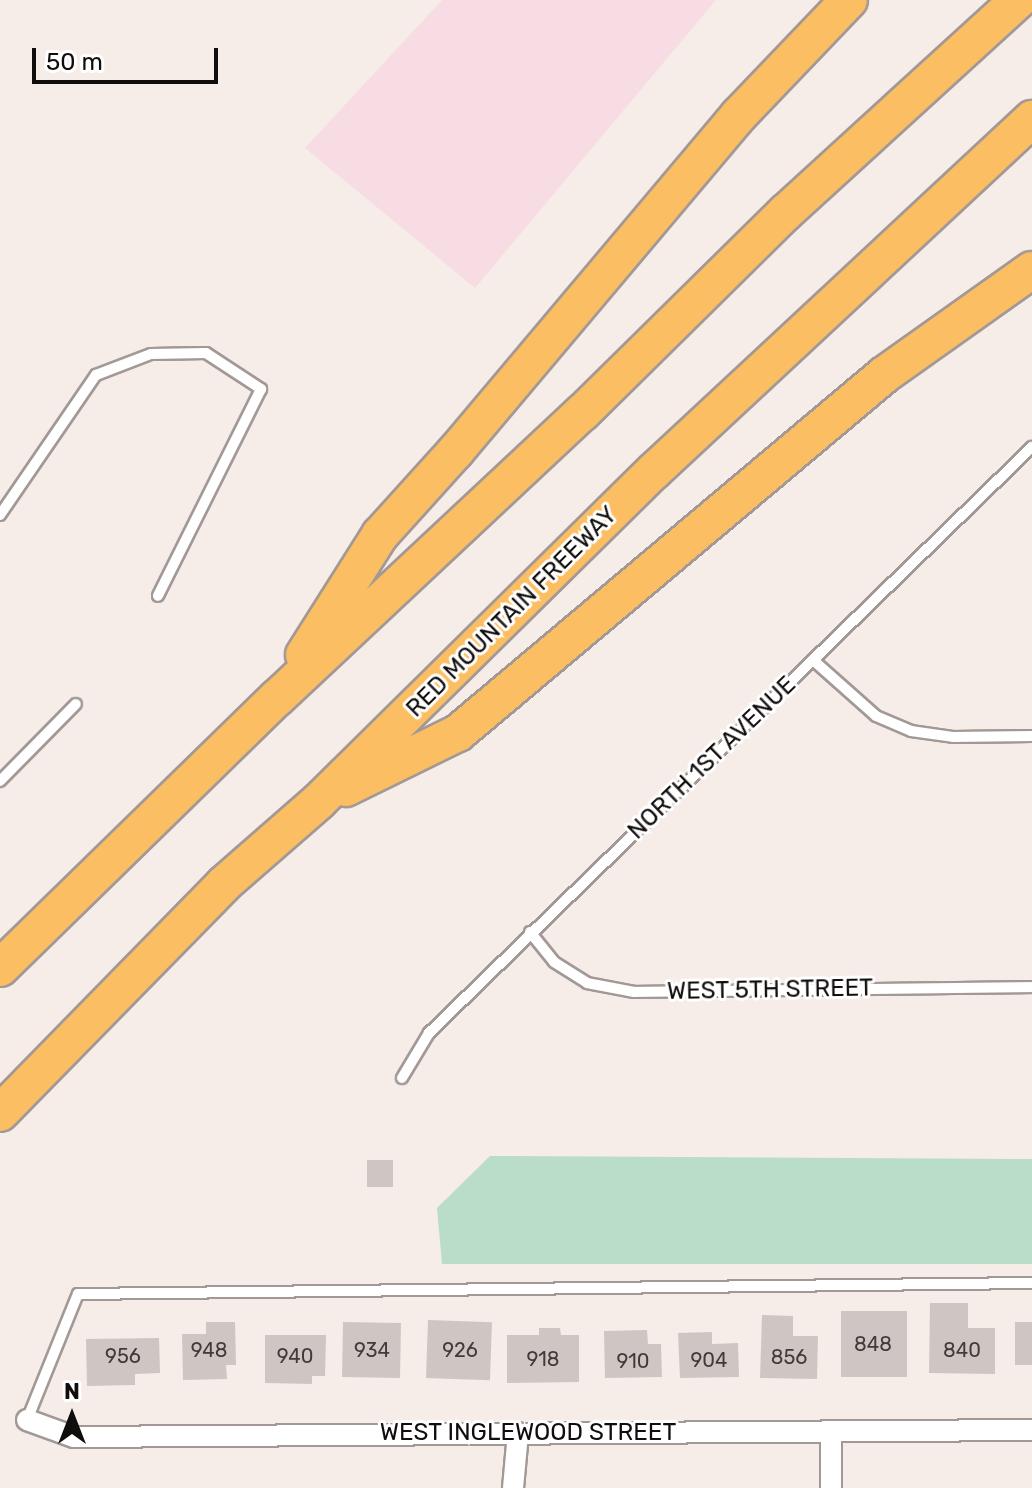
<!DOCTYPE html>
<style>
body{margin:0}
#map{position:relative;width:1032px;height:1488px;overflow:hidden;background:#f6ece8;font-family:Rubik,sans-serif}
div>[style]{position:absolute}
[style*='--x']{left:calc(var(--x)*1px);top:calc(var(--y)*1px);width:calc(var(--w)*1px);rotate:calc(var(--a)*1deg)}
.industrial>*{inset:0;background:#f7dde3}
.green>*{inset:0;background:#b9ddc7}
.building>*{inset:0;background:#cfc6c3;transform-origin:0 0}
.roads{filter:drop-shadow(2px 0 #a29996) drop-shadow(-2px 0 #a29996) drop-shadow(0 2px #a29996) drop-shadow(0 -2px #a29996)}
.lane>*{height:10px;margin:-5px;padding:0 5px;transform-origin:5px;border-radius:5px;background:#fff}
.street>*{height:20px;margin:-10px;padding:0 10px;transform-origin:10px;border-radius:10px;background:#fff}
.highway>*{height:36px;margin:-18px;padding:0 18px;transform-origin:18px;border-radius:18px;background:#fcbe62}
span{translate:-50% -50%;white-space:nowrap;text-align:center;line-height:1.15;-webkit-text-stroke:6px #fff;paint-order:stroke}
.number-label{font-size:20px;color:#403b3a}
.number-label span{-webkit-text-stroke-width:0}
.street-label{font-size:24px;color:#100d0c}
.north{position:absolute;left:32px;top:1376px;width:80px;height:80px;-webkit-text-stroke:6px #fff;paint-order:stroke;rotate:0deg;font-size:22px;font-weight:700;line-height:32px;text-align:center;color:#100d0c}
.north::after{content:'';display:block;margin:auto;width:28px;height:36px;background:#100d0c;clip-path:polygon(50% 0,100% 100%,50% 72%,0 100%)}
.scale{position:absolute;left:32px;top:48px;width:186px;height:36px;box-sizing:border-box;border:4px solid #100d0c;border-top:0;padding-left:10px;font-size:24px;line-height:28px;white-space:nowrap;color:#100d0c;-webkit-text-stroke:6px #fff;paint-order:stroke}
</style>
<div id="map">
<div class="industrial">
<i style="clip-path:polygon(442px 0,716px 0,475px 288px,305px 148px)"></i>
</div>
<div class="green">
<i style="clip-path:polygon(490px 1156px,1032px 1159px,1032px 1264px,442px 1264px,437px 1208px)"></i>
</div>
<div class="building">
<i style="left:367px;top:1160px;width:26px;height:27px"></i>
<i style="clip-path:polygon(930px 1303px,968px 1303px,968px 1328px,995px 1328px,995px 1374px,929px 1373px)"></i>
<i style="left:841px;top:1311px;width:66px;height:66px"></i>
<i style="clip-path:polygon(762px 1315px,793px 1316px,793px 1336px,818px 1336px,817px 1379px,760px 1378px)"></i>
<i style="left:428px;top:1320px;width:64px;height:58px;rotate:2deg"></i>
<i style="clip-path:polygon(206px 1322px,235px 1322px,236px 1365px,226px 1365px,227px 1379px,183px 1380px,182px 1334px,206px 1334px)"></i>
<i style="left:343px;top:1322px;width:58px;height:55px;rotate:1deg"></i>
<i style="left:1015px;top:1322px;width:17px;height:43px"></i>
<i style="clip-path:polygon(539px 1328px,560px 1328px,561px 1335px,579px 1335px,579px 1382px,507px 1383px,507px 1335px,539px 1335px)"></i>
<i style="clip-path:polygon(647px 1330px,648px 1344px,661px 1344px,662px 1377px,605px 1378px,604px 1331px)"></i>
<i style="clip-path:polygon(712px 1332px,712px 1344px,738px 1343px,739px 1377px,680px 1378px,678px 1333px)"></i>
<i style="clip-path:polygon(265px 1335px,326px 1335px,325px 1376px,312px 1376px,312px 1384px,265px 1383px)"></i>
<i style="clip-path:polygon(159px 1338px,160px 1373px,135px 1374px,135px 1385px,87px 1386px,86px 1339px)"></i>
</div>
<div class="roads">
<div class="lane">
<i style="--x:0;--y:515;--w:170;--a:-55.6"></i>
<i style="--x:96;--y:375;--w:59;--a:-20.9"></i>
<i style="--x:151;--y:354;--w:55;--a:-1"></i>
<i style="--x:206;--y:353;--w:66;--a:33.2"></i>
<i style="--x:261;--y:389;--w:231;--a:116.5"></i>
<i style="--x:813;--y:660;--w:84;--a:41.6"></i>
<i style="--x:876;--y:716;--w:38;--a:23"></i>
<i style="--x:911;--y:731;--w:42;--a:8.1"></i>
<i style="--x:953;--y:737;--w:79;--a:-0.7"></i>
<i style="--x:0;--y:781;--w:108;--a:-45.4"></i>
<i style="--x:530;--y:932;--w:38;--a:51"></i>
<i style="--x:554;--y:962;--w:39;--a:32"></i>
<i style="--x:587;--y:983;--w:48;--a:10.8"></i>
<i style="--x:634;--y:992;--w:398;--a:-0.7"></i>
<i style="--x:402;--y:1078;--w:52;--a:-59"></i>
<i style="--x:429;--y:1033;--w:841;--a:-44.18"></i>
<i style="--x:27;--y:1420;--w:136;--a:-68"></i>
<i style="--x:78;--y:1294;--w:954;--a:-0.66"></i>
</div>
<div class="street">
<i style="--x:27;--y:1420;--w:50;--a:19.9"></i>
<i style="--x:74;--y:1437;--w:958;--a:-0.42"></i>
<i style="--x:513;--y:1488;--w:55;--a:-84.8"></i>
<i style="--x:831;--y:1488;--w:57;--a:-90"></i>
</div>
<div class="highway">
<i style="--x:304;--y:655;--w:142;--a:-57.7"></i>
<i style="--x:380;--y:535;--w:113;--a:-47.9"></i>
<i style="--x:456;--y:451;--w:439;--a:-49.9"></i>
<i style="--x:739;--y:115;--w:159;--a:-46.3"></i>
<i style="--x:346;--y:788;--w:125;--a:-26.2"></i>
<i style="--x:458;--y:733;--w:556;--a:-40.04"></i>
<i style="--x:884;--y:375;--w:181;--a:-35.4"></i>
<i style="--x:0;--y:968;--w:387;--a:-44.3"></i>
<i style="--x:277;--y:698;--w:419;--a:-43.1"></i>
<i style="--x:583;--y:412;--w:284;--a:-44.6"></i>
<i style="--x:785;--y:213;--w:316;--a:-42.4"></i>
<i style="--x:0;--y:1113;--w:320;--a:-45.6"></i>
<i style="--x:224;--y:884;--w:126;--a:-41.1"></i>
<i style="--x:319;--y:801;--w:470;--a:-44.6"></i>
<i style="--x:654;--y:471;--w:517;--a:-42.96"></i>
</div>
</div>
<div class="number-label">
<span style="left:873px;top:1344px">848</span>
<span style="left:209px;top:1350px">948</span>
<span style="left:372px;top:1350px">934</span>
<span style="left:460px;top:1350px">926</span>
<span style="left:962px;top:1350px">840</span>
<span style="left:123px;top:1356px">956</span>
<span style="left:295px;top:1356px">940</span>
<span style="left:789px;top:1357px">856</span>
<span style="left:543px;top:1359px">918</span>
<span style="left:709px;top:1360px">904</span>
<span style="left:633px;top:1361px">910</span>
</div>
<div class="street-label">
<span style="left:512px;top:612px;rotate:-45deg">RED MOUNTAIN FREEWAY</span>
<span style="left:712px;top:758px;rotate:-44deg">NORTH 1ST AVENUE</span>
<span style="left:770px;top:990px;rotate:-1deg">WEST 5TH STREET</span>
<span style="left:528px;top:1433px">WEST INGLEWOOD STREET</span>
</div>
<div class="north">N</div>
<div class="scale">50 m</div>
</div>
